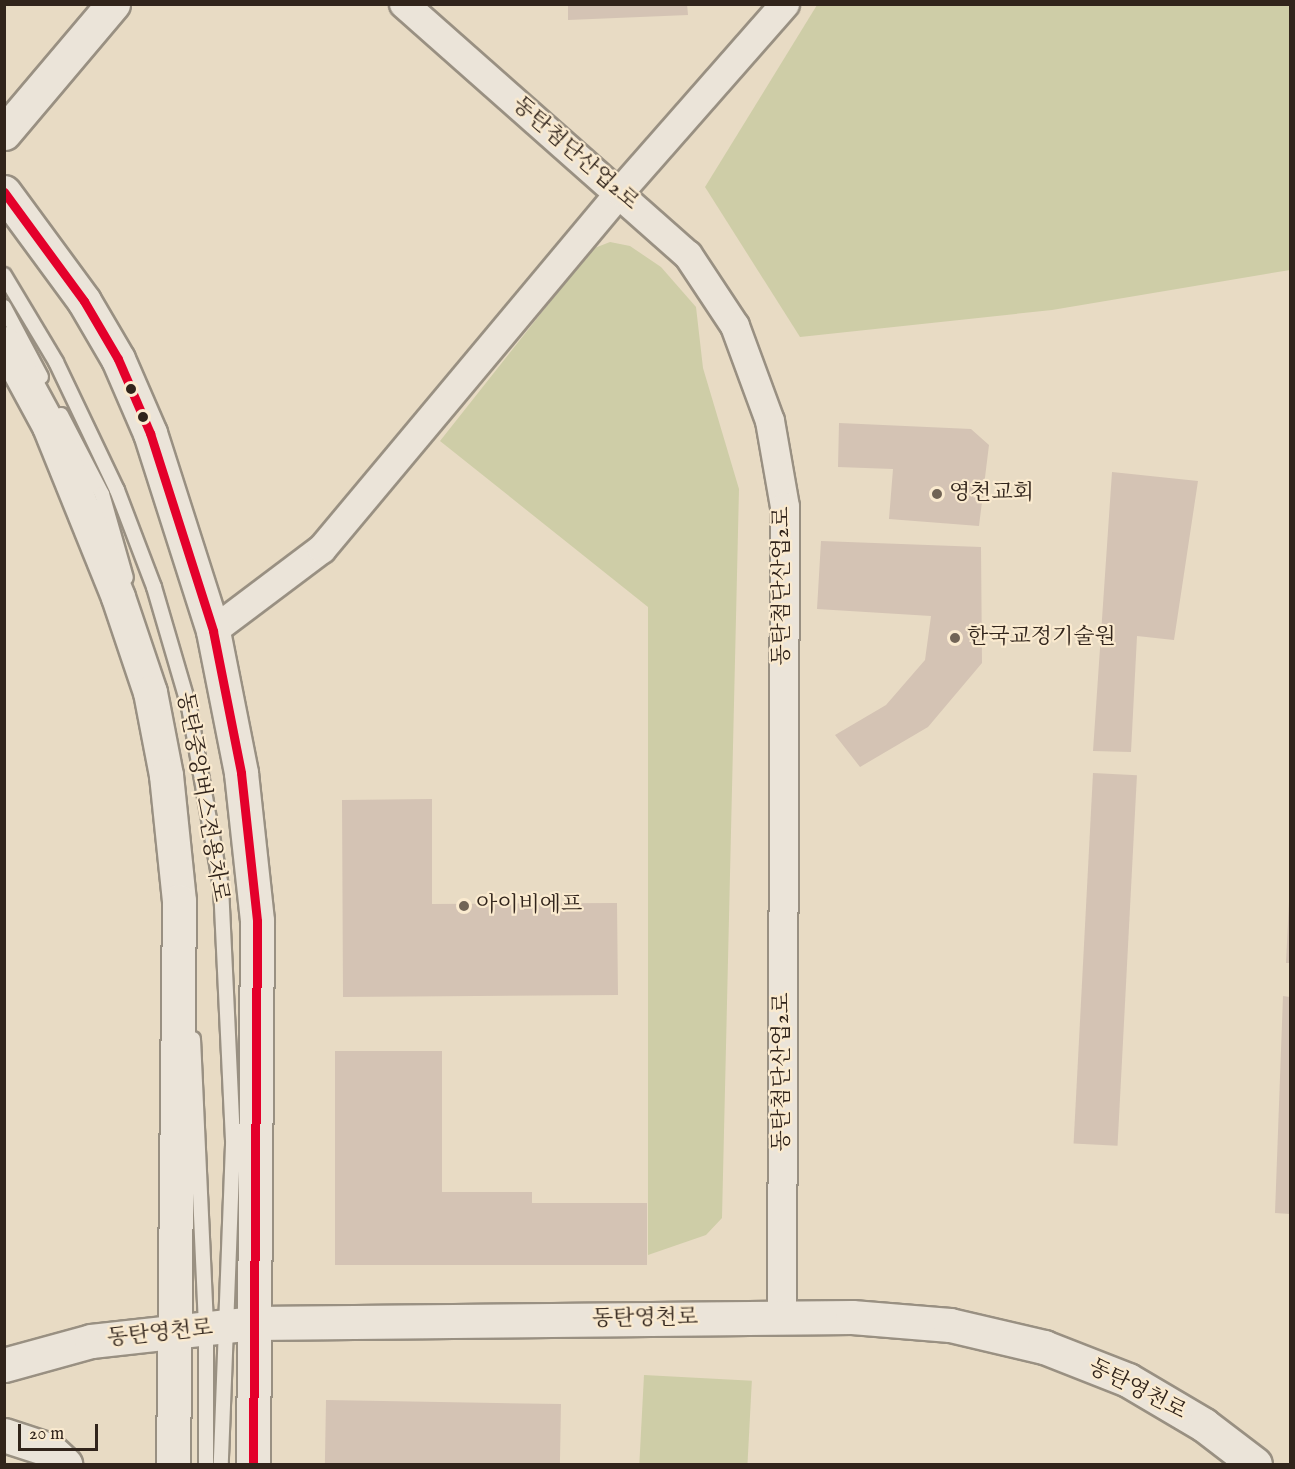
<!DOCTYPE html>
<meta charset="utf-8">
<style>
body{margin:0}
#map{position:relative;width:1295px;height:1469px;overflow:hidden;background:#e8dbc4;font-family:"IM FELL English","Noto Serif KR",serif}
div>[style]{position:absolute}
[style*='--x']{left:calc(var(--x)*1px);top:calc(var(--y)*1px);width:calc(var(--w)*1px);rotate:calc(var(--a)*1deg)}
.green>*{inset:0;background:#cecda7;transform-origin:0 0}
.building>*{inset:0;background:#d4c3b4;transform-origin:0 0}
.roads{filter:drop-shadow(2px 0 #999082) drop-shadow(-2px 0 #999082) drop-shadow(0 2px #999082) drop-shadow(0 -2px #999082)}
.service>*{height:14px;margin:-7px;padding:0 7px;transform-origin:7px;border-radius:7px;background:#ebe4d9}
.minor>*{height:28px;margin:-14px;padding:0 14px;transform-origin:14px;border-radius:14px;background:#ebe4d9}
.tertiary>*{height:33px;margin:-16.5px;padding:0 16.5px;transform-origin:16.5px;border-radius:16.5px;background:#ebe4d9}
.secondary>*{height:33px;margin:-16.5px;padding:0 16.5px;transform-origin:16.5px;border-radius:16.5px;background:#ebe4d9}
.bus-1>*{height:9px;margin:-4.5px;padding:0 4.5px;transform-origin:4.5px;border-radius:4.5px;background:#e4002b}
.dots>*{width:16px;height:16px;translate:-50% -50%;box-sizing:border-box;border:3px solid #faeacf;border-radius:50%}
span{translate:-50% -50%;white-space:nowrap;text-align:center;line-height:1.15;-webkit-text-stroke:4.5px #faeacf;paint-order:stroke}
.street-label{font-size:22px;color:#31241b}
.poi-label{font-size:22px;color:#31241b}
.left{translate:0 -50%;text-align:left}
.frame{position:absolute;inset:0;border:6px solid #31241b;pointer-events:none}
.scale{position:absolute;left:18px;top:1424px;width:80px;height:27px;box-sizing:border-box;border:3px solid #31241b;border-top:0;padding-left:8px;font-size:18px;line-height:21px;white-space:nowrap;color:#31241b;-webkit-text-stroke:4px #faeacf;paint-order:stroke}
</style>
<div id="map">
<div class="green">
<i style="clip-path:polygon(817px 5px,1290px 5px,1290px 270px,1052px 310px,800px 337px,705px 187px)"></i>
<i style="clip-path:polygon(610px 242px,630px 246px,661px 267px,696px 307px,703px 368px,739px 489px,722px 1218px,706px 1235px,648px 1255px,648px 607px,440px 441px,592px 249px)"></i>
<i style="left:644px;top:1375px;width:108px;height:89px;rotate:3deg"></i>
</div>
<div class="building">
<i style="clip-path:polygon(568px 4px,687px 4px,688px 15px,568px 20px)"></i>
<i style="clip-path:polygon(839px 423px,971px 429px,989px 445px,979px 526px,889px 519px,893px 469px,838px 467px)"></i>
<i style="clip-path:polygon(1112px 472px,1198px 481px,1174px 640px,1137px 636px,1131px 752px,1093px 751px)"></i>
<i style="clip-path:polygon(821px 541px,981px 547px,982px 663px,928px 727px,860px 767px,835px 735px,886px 705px,925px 660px,931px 616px,817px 609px)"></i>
<i style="left:1093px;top:773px;width:44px;height:371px;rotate:3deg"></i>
<i style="clip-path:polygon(432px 799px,432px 904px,617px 903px,618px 995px,343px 997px,342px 800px)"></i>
<i style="clip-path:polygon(1289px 902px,1290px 902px,1290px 963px,1286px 963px)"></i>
<i style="clip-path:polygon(1283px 996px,1290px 997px,1290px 1214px,1275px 1213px)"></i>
<i style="clip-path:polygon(335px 1051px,442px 1051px,442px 1192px,532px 1192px,532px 1203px,647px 1203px,647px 1265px,335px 1265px)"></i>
<i style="left:326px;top:1400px;width:235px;height:64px;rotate:1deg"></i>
</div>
<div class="roads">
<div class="service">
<i style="--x:4;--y:275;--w:101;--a:59.1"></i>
<i style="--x:56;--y:362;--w:142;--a:64.5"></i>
<i style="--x:117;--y:490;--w:104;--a:69.1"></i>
<i style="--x:154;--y:587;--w:125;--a:73.7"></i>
<i style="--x:189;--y:707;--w:182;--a:79.9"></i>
<i style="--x:221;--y:886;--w:259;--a:87.3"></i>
<i style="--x:233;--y:1145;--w:319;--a:92.2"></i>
<i style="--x:4;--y:307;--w:79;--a:62.1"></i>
<i style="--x:61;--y:415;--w:89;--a:62.6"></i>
<i style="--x:102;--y:494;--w:87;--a:74.1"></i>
<i style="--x:193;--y:1039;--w:289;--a:87.4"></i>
<i style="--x:206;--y:1328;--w:136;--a:90"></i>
</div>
<div class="minor">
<i style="--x:404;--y:4;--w:379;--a:41.5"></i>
<i style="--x:688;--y:255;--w:85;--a:56.5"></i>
<i style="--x:735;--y:326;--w:101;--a:69.8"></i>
<i style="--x:770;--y:421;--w:87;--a:80.1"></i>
<i style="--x:785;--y:507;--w:811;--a:90.21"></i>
<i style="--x:213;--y:631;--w:136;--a:-37"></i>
<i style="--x:322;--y:549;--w:465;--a:-50.1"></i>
<i style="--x:620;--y:192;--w:250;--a:-48.7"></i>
</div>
<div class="tertiary">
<i style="--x:4;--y:133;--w:169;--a:-49.8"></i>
<i style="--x:4;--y:1365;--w:90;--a:-15.4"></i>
<i style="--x:91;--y:1341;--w:165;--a:-6.3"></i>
<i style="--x:255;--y:1323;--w:597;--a:-0.58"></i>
<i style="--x:852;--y:1317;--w:98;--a:4.7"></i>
<i style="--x:950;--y:1325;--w:97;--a:13.2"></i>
<i style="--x:1044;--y:1347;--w:90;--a:21.4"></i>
<i style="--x:1128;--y:1380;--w:88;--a:30.6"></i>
<i style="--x:1204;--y:1425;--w:64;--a:37.4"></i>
<i style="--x:4;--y:1435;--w:48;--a:18.1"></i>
<i style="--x:50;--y:1450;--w:21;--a:43"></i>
</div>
<div class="secondary">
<i style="--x:4;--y:192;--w:135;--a:53.7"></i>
<i style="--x:84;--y:301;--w:67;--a:59.6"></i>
<i style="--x:118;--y:359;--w:81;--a:66.6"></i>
<i style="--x:150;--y:433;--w:208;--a:72.3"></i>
<i style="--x:213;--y:631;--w:145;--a:78.8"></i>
<i style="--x:241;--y:773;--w:149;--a:83.8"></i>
<i style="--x:257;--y:921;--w:543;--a:90.42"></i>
<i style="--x:4;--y:343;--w:94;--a:61.5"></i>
<i style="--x:49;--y:426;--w:184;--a:68"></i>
<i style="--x:118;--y:597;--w:100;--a:71.4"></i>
<i style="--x:150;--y:692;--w:85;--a:79.1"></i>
<i style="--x:166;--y:775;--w:127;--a:84.1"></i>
<i style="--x:179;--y:901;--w:563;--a:90.61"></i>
</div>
</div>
<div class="bus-1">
<i style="--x:4;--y:192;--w:135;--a:53.7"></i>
<i style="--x:84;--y:301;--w:67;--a:59.6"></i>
<i style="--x:118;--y:359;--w:81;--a:66.6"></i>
<i style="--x:150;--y:433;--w:208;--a:72.3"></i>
<i style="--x:213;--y:631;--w:145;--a:78.8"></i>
<i style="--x:241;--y:773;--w:149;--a:83.8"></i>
<i style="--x:257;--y:921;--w:543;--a:90.42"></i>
</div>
<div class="dots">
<i style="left:131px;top:389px;background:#31241b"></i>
<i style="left:143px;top:417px;background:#31241b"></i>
<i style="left:937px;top:494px;background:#716456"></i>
<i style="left:955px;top:638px;background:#716456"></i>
<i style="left:464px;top:906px;background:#716456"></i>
</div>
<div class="street-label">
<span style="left:575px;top:154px;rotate:41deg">동탄첨단산업2로</span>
<span style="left:783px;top:586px;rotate:-90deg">동탄첨단산업2로</span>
<span style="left:202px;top:797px;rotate:80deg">동탄중앙버스전용차로</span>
<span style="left:783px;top:1072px;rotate:-90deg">동탄첨단산업2로</span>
<span style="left:645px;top:1319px;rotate:-1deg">동탄영천로</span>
<span style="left:160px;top:1334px;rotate:-6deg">동탄영천로</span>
<span style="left:1137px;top:1390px;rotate:27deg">동탄영천로</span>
</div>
<div class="poi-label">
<span class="left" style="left:949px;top:494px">영천교회</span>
<span class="left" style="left:967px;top:638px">한국교정기술원</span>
<span class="left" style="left:476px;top:906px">아이비에프</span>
</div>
<div class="frame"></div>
<div class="scale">20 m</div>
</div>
